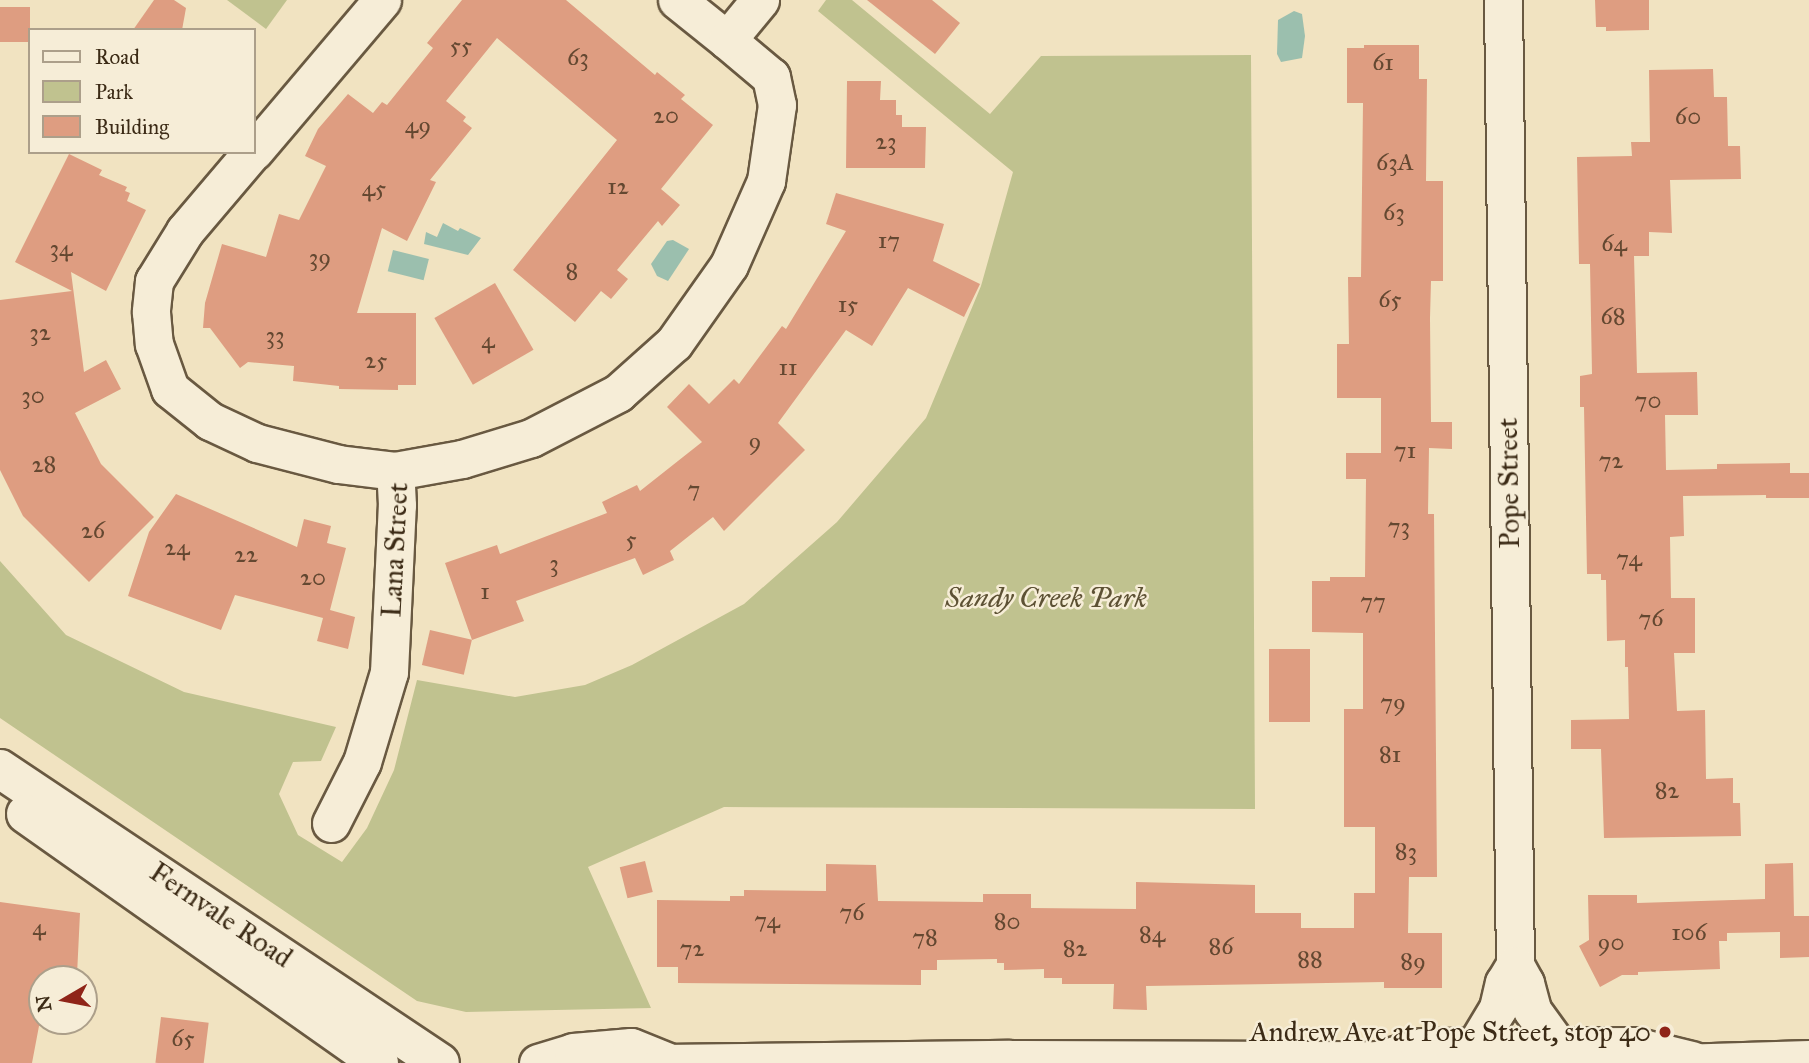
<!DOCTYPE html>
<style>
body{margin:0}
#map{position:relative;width:1809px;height:1063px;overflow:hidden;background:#f1e3c1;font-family:"IM FELL Great Primer",serif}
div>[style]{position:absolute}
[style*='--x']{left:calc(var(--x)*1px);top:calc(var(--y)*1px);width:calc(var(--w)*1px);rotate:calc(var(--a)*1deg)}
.green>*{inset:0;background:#c0c28f}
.water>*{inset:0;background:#9bbfae;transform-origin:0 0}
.building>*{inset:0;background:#de9d81;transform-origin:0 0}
.roads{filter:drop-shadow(2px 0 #695941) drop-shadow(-2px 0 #695941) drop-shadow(0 2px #695941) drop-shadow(0 -2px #695941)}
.minor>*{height:37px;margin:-18.5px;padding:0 18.5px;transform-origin:18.5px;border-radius:18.5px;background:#f6edd7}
.tertiary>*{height:38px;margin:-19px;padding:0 19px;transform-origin:19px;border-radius:19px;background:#f6edd7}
.dots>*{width:19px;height:19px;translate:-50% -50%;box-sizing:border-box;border:4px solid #f6edd7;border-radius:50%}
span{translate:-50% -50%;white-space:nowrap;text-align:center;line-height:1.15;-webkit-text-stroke:5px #f6edd7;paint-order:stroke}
.number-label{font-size:24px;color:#644831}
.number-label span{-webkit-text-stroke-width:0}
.street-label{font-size:28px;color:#3c2b16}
.park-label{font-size:28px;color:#5d5134;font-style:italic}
.poi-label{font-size:28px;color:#3c2b16}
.right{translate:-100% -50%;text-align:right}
.legend{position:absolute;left:28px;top:28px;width:228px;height:126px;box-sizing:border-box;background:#f6edd7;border:2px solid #ac9f8a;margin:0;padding:9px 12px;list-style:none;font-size:21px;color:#3c2b16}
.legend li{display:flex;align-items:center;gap:14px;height:35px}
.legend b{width:35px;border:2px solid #ac9f8a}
.north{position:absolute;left:28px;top:965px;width:70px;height:70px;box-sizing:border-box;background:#f6edd7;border:2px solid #ac9f8a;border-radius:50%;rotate:260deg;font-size:19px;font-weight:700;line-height:28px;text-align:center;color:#3c2b16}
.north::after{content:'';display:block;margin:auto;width:24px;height:32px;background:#8f2418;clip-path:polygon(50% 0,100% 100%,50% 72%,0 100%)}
</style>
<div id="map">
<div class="green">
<i style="clip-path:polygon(227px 0,287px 0,266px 29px)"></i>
<i style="clip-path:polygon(826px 0,852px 0,990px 114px,1041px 56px,1251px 55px,1255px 809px,724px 807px,588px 867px,651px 1008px,466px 1012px,417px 1001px,0 718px,0 561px,66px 635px,184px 692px,336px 727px,321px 761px,293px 762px,279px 794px,298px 835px,342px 862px,367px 828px,394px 770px,417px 680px,515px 697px,585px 685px,632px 665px,744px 604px,837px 522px,926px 418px,981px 286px,1013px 172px,818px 11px)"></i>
</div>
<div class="water">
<i style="clip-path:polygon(1294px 11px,1302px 14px,1305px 36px,1302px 58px,1281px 62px,1277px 54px,1278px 20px)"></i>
<i style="clip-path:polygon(443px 223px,458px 231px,460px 228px,481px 238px,468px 255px,424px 244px,426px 232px,437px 237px)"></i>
<i style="clip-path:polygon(673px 240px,689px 249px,668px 281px,657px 276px,651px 264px,667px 241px)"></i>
<i style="left:393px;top:250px;width:37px;height:22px;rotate:14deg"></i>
</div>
<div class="building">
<i style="clip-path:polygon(154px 0,174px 0,186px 8px,182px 30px,133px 30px)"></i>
<i style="clip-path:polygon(462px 0,566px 0,655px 75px,657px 72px,685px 95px,681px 99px,713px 125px,661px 189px,680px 205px,662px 226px,658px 221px,617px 270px,628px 279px,611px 299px,601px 291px,575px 322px,513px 270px,617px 140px,497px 38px,446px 101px,466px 117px,463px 121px,472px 128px,430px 180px,436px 182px,407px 241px,382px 228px,357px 313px,416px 313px,416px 385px,398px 385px,398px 390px,339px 389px,339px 386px,293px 381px,294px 366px,248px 362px,240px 368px,210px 328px,203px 328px,205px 303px,222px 244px,266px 257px,279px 214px,299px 220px,326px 166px,305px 156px,318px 129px,348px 94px,373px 113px,382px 102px,387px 105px,433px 48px,427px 43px)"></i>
<i style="clip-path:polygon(867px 0,932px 0,960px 23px,935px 54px)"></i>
<i style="clip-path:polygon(1595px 0,1649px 0,1649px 30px,1606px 31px,1606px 27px,1596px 27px)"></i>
<i style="left:0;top:7px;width:30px;height:35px"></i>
<i style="clip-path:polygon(1364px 45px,1419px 45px,1419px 79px,1427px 79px,1426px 181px,1443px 181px,1443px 281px,1431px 281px,1430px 318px,1431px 422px,1452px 422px,1452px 449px,1429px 448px,1428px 514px,1434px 514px,1437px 877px,1409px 877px,1408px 933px,1442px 933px,1442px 988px,1384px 988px,1384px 982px,1146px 986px,1147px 1010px,1113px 1009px,1114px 984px,1062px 984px,1062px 978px,1044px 978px,1044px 969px,1004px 970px,1004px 963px,997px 963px,997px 959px,937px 960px,937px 970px,921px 970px,921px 985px,678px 983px,678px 967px,657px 967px,657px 900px,730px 901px,730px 896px,744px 896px,744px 890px,826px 891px,826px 864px,876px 865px,878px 901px,983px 902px,983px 894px,1031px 894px,1031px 908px,1136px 909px,1136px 882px,1255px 885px,1255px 913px,1301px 913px,1301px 928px,1354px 928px,1354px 893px,1375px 893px,1375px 827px,1344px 827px,1344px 709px,1363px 709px,1363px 633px,1312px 632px,1312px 581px,1330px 581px,1330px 577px,1365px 577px,1366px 479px,1346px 479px,1346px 453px,1381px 453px,1381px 398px,1337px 398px,1337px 344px,1349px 344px,1348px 277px,1361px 277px,1363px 103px,1347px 103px,1347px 48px,1364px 48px)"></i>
<i style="clip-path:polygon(1713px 69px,1714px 97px,1727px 97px,1728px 146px,1740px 146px,1741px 179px,1670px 180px,1672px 233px,1649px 232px,1649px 256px,1634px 256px,1637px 373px,1697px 372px,1698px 415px,1665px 415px,1666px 470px,1717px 469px,1717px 464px,1790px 463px,1790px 473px,1809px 473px,1809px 498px,1766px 498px,1766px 495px,1683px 496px,1684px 536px,1670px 537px,1671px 598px,1695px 598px,1695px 653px,1674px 653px,1677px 711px,1705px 710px,1706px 779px,1733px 778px,1733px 803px,1740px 803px,1741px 836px,1604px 838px,1601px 749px,1571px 749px,1571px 720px,1629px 719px,1628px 667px,1625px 667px,1625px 640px,1607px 641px,1606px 580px,1601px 580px,1601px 574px,1587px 574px,1584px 407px,1580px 407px,1580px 376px,1592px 374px,1590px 264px,1579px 264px,1577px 157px,1632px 156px,1631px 142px,1650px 142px,1649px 70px)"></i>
<i style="clip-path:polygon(847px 81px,881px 81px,880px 100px,896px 100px,896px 115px,902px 115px,902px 127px,926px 127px,925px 168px,846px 168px)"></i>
<i style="clip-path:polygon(69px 154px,102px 170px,99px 175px,127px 187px,125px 191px,130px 193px,127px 201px,146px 210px,106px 291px,71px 272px,84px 372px,106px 360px,121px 389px,75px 413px,101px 464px,154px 517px,89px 582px,23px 516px,0 470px,0 300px,72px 291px,15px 262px)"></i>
<i style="clip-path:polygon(836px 193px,944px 224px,933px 261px,980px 284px,964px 317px,908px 288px,872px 346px,846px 330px,778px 423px,805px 450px,724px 531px,713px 517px,670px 551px,674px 560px,643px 575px,635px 558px,516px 601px,524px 621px,472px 640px,445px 563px,497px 545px,500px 554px,607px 513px,602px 502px,637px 485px,640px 491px,702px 442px,667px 407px,689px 384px,709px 404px,734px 379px,739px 384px,782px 326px,786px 329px,846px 231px,826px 224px)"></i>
<i style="left:495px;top:283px;width:77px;height:70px;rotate:60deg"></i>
<i style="clip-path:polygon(176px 494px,297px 547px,304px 519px,331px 526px,327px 543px,346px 548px,330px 610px,355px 617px,348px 649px,317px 641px,323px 618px,235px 595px,221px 630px,128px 596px,149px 532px)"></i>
<i style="left:430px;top:630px;width:43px;height:36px;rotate:13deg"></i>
<i style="left:1269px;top:649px;width:41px;height:73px"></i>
<i style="left:645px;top:861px;width:32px;height:26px;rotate:76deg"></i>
<i style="clip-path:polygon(1793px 863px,1794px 916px,1809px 916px,1809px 957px,1780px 958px,1780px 932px,1727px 933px,1727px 941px,1719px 941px,1720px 969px,1638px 972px,1638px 975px,1622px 975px,1600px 987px,1579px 946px,1589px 940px,1588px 895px,1637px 895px,1637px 903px,1765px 899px,1765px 864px)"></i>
<i style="clip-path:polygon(0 902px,80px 913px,77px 975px,66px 974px,66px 979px,42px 979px,42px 1021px,62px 1021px,61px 1028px,39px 1026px,32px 1063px,0 1063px)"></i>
<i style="left:161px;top:1017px;width:48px;height:46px;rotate:7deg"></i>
</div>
<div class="roads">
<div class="minor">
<i style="--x:677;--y:0;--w:64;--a:38.7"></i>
<i style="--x:1503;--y:0;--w:965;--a:89.29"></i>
<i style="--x:1515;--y:965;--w:21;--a:61"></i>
<i style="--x:1525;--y:983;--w:28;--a:75"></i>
<i style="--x:1532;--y:1010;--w:44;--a:54.2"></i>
<i style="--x:254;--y:151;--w:198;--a:-49.7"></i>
<i style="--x:252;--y:152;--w:104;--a:130.3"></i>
<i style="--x:185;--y:231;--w:59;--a:121.8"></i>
<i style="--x:154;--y:281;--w:31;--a:96"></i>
<i style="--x:151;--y:312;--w:32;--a:85"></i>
<i style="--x:154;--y:344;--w:48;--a:70.4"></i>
<i style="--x:170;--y:389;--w:51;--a:38.7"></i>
<i style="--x:210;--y:421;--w:52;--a:25.1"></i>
<i style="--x:257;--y:443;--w:84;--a:14.5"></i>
<i style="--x:338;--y:464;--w:57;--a:7"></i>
<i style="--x:331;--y:823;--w:68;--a:-63.1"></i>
<i style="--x:362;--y:762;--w:94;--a:-73.3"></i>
<i style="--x:389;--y:672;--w:167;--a:-87.3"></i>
<i style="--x:397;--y:505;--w:34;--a:-93"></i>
<i style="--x:395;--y:471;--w:68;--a:-10.2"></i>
<i style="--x:462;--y:459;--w:72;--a:-16.9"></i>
<i style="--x:531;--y:438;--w:98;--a:-27.3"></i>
<i style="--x:618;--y:393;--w:75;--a:-41.8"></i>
<i style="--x:674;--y:343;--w:95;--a:-54.8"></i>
<i style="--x:729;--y:265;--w:92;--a:-66.2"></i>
<i style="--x:766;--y:181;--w:77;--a:-81.8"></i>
<i style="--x:777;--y:105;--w:29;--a:-102"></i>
<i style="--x:771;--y:77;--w:57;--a:-139.9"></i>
<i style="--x:727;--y:40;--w:52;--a:-50.5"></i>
<i style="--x:1474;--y:1048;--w:47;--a:-59"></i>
<i style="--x:1498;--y:1008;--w:26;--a:-77"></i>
<i style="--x:1504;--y:983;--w:21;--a:-59"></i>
<i style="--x:1378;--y:1060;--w:46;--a:-16.5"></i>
<i style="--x:1422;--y:1047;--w:212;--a:-0.3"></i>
<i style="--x:1634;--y:1046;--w:60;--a:13.6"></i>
<i style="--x:538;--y:1063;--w:37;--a:-17"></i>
<i style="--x:573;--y:1052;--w:58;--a:-4.9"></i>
<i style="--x:631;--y:1047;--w:38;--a:22"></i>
<i style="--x:662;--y:1063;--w:347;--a:-0.7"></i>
<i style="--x:1009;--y:1059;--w:369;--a:0.2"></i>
<i style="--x:1378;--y:1060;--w:9;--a:18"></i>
<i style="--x:1678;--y:1063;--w:131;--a:-1.7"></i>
</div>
<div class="tertiary">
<i style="--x:0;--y:769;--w:529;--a:33.75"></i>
<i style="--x:26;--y:814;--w:432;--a:35.2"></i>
</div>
</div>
<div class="dots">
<i style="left:1665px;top:1032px;background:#8f2418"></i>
</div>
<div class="number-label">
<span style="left:461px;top:46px">55</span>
<span style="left:578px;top:58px">63</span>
<span style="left:1383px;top:63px">61</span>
<span style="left:666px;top:116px">20</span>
<span style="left:1688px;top:117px">60</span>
<span style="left:418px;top:126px">49</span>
<span style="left:886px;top:142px">23</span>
<span style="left:1395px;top:163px">63A</span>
<span style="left:618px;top:187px">12</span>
<span style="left:374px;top:189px">45</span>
<span style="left:1394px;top:213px">63</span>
<span style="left:889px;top:241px">17</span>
<span style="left:1614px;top:244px">64</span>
<span style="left:61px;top:249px">34</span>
<span style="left:320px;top:258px">39</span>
<span style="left:572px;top:272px">8</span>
<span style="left:1390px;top:300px">65</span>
<span style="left:848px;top:305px">15</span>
<span style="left:1613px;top:317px">68</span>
<span style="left:40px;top:333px">32</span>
<span style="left:275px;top:336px">33</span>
<span style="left:488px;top:341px">4</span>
<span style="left:376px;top:361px">25</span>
<span style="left:788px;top:368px">11</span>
<span style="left:33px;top:396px">30</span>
<span style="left:1648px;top:401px">70</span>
<span style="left:755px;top:442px">9</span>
<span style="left:1405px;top:451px">71</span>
<span style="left:1611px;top:461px">72</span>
<span style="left:44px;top:465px">28</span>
<span style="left:694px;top:490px">7</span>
<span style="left:1399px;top:527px">73</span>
<span style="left:93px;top:531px">26</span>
<span style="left:631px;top:540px">5</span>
<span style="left:177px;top:548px">24</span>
<span style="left:246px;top:555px">22</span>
<span style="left:1629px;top:559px">74</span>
<span style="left:554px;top:564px">3</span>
<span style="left:313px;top:578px">20</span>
<span style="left:485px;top:592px">1</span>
<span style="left:1373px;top:602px">77</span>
<span style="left:1651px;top:619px">76</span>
<span style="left:1393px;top:703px">79</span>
<span style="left:1390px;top:755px">81</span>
<span style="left:1667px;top:791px">82</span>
<span style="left:1406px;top:852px">83</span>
<span style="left:852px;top:913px">76</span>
<span style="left:767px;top:921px">74</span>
<span style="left:1007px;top:922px">80</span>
<span style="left:39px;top:928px">4</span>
<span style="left:1689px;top:933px">106</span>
<span style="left:1152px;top:935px">84</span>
<span style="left:925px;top:938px">78</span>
<span style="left:1611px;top:943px">90</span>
<span style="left:1221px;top:947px">86</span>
<span style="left:692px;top:949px">72</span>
<span style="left:1075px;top:949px">82</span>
<span style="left:1310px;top:960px">88</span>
<span style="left:1413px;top:962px">89</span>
<span style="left:183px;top:1039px">65</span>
</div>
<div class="street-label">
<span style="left:1509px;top:483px;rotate:-91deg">Pope Street</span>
<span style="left:395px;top:550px;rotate:-87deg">Lana Street</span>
<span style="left:221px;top:915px;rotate:34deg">Fernvale Road</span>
</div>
<div class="park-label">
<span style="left:1046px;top:598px">Sandy Creek Park</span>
</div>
<div class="poi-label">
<span class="right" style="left:1651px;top:1032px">Andrew Ave at Pope Street, stop 40</span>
</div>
<ul class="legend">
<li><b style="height:9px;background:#f6edd7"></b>Road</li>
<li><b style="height:19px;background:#c0c28f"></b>Park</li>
<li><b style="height:19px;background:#de9d81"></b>Building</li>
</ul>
<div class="north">N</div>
</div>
